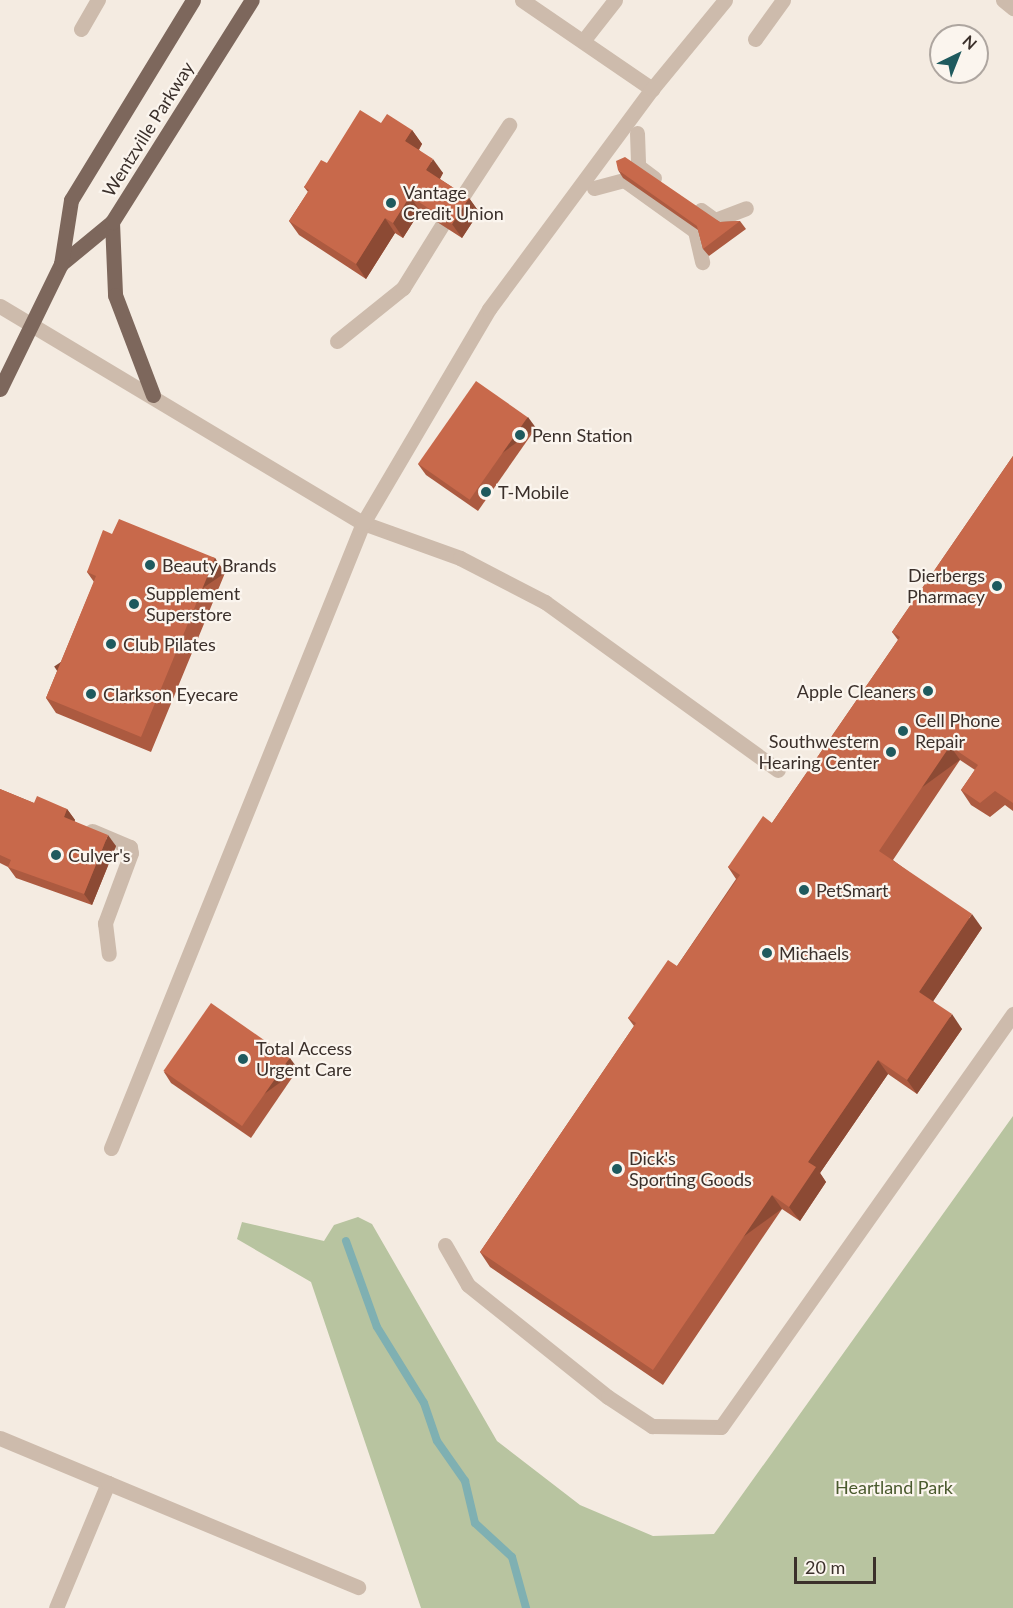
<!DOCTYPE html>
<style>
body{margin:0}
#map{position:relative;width:1013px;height:1608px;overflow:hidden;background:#f4ebe1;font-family:Lato,sans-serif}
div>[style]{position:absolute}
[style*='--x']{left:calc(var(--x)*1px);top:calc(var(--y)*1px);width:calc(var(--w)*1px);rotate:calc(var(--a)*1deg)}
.green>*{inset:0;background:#b8c4a0}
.stream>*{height:8px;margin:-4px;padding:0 4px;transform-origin:4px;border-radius:4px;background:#7fb0b2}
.minor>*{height:15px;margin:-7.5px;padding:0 7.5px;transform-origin:7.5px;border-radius:7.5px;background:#cdbbac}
.major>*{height:15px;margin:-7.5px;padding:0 7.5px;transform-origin:7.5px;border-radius:7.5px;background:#7d675c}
.wall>*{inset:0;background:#ac5a40}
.shaded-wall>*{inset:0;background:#8c4a34;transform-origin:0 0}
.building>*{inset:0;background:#c8694b;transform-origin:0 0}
.dots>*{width:16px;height:16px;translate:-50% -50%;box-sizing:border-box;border:3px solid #fbf5ee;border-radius:50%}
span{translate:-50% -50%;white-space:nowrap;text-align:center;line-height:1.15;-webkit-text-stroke:4.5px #fbf5ee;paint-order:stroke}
.street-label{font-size:18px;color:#3b302b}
.poi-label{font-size:18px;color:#3b302b}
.left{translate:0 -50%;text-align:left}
.right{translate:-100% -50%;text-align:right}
.park-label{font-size:18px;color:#4a5a2e}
.north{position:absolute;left:929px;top:24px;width:60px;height:60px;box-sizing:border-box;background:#fbf5ee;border:2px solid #aea6a0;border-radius:50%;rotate:43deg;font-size:16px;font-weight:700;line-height:24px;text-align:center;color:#3b302b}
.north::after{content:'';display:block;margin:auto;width:21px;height:27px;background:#1f5a5e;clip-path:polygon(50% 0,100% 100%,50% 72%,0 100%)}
.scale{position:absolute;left:794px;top:1557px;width:82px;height:27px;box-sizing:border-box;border:3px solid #3b302b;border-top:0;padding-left:8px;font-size:18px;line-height:21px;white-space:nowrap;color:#3b302b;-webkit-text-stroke:4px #fbf5ee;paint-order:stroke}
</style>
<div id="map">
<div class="green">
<i style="clip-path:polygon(1013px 1116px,1013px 1608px,421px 1608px,311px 1282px,237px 1239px,242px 1222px,324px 1241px,334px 1225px,358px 1217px,372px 1224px,497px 1441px,580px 1505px,653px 1536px,714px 1534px)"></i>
</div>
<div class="stream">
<i style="--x:346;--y:1241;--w:91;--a:70.2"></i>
<i style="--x:377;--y:1327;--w:89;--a:58.3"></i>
<i style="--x:424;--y:1403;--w:40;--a:71.1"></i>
<i style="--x:437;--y:1441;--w:49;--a:55"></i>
<i style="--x:465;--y:1481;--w:43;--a:76.6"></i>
<i style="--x:475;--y:1523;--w:50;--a:42.6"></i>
<i style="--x:512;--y:1557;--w:53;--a:74.6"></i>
</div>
<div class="minor">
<i style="--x:522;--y:0;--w:158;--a:34.4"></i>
<i style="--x:1003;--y:0;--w:13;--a:39"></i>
<i style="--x:81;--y:29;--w:34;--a:-60"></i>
<i style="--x:755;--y:39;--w:48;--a:-54.3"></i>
<i style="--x:583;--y:41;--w:52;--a:-52"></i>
<i style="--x:637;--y:133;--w:33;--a:88"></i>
<i style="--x:638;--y:166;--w:20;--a:37"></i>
<i style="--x:594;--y:188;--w:31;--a:-15"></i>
<i style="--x:624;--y:180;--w:87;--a:35.7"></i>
<i style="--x:695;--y:231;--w:32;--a:77"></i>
<i style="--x:460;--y:200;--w:90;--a:-56.8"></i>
<i style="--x:701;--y:210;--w:17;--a:36"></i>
<i style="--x:715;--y:220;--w:33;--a:-21"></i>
<i style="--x:0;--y:306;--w:423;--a:30.9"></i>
<i style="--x:363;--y:523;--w:103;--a:19.8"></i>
<i style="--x:460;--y:558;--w:96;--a:27.4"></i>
<i style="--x:545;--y:602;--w:287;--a:35.8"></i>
<i style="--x:337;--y:341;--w:85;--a:-38.8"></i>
<i style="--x:403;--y:288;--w:74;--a:-58.2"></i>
<i style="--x:92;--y:831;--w:41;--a:22.8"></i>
<i style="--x:130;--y:847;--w:6;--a:81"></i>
<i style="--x:131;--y:853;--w:75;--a:110.4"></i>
<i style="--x:105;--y:923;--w:31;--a:83"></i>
<i style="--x:111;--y:1148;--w:674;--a:-68.04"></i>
<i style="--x:363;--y:523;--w:248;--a:-59.5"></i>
<i style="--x:489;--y:309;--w:274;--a:-53.5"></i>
<i style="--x:652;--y:89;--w:115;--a:-50.6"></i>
<i style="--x:445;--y:1245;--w:46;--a:60.1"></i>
<i style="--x:468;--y:1285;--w:179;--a:38.7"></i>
<i style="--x:608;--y:1397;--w:53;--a:33.4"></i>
<i style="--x:652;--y:1426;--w:69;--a:0.8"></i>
<i style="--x:721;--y:1427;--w:506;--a:-54.74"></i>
<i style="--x:0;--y:1438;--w:117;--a:22.6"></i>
<i style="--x:108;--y:1483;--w:135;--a:112.6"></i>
<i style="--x:108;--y:1483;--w:271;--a:22.6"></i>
</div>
<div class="major">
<i style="--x:112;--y:222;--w:73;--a:87.6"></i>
<i style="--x:115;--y:295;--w:107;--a:69.2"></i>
<i style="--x:61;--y:264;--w:66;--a:-39.5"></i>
<i style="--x:112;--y:222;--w:262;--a:-57.8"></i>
<i style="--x:0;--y:389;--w:139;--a:-64"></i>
<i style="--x:61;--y:264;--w:65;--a:-81.1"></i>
<i style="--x:71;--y:200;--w:234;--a:-58.6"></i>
</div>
<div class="wall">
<i style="clip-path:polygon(412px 130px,422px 144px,419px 150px,443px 173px,440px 179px,469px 198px,479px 212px,462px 238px,420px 211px,403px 238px,395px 233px,366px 279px,299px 235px,289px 221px,308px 192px,304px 187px,327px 163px)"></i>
<i style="clip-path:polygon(618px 170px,720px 222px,740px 221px,746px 229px,709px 256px,703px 249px,698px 230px,623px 178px)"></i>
<i style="clip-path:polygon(536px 428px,478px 511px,426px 475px,418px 464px)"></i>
<i style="clip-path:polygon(1013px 456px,1013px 811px,1005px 805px,990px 817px,971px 805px,961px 790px,975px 770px,960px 760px,893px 860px,982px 928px,933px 1001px,962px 1029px,917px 1094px,888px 1074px,820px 1173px,826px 1182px,800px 1221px,782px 1209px,663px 1385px,490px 1267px,480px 1252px,634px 1026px,628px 1018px,677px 966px,736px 879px,728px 867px,772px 823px,898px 640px,892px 632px)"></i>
<i style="clip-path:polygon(112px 534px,215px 558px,225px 573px,151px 752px,56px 713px,46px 698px,94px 582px,87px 572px)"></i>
<i style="clip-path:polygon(0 789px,34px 803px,67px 809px,75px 820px,74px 821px,116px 846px,92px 905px,16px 878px,8px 867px,0 863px)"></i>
<i style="clip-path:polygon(298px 1069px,251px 1138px,171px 1083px,164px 1072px)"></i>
</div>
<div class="shaded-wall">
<i style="clip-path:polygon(412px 130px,422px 144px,415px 155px,405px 141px)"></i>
<i style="clip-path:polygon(433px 159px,443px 173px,436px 185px,426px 170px)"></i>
<i style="clip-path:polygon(410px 196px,420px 211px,403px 238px,393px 223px)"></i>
<i style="clip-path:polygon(469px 198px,479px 212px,462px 238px,452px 224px)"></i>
<i style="clip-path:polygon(385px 218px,395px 233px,366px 279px,356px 264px)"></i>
<i style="left:528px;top:417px;width:14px;height:101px;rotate:54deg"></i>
<i style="left:215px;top:558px;width:18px;height:194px;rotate:56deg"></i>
<i style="left:950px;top:746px;width:17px;height:127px;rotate:54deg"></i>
<i style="clip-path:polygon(67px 809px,75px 820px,72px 828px,64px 817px)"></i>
<i style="clip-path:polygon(108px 835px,116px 846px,92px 905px,84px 894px)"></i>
<i style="clip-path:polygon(972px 914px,982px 928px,930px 1006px,919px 992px)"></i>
<i style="clip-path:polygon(952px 1014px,962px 1029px,917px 1094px,907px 1080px)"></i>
<i style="left:290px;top:1058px;width:14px;height:83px;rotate:54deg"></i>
<i style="clip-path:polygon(878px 1060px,888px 1074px,820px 1173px,826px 1182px,800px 1221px,789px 1207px,808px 1162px)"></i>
<i style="left:772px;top:1195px;width:17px;height:212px;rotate:54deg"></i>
</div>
<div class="building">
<i style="clip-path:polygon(360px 110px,381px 123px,387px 114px,412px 130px,405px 141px,433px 159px,426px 170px,469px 198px,452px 224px,410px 196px,393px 223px,385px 218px,356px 264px,289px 221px,309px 190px,304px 187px,321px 160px,327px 163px)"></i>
<i style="clip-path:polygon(625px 157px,720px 222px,740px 221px,703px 249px,697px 226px,618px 170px,616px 161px)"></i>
<i style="left:476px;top:381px;width:63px;height:101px;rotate:35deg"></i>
<i style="clip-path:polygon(1013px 456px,1013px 803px,995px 791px,980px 803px,961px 790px,978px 765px,950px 746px,879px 851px,972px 914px,919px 992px,952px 1014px,907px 1080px,878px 1060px,808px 1162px,816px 1167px,789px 1207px,772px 1195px,653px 1370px,480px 1252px,636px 1023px,628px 1018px,668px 960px,677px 966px,740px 875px,728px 867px,763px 816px,772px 823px,900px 637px,892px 632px)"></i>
<i style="clip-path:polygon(119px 519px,215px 558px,141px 737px,46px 698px,96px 576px,87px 572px,103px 530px,112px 534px)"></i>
<i style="clip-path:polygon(0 789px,34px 803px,37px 796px,67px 809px,64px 817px,108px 835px,84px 894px,8px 867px,11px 860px,0 855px)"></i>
<i style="left:211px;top:1003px;width:96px;height:83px;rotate:35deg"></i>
</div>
<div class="dots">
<i style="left:391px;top:203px;background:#1f5a5e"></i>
<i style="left:520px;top:435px;background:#1f5a5e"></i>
<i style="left:486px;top:492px;background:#1f5a5e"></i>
<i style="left:150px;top:565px;background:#1f5a5e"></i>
<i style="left:997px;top:586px;background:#1f5a5e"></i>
<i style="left:134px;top:604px;background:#1f5a5e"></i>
<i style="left:111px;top:644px;background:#1f5a5e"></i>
<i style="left:928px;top:691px;background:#1f5a5e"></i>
<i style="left:91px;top:694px;background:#1f5a5e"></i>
<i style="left:903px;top:731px;background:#1f5a5e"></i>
<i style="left:891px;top:752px;background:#1f5a5e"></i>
<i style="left:56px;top:855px;background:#1f5a5e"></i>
<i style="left:804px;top:890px;background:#1f5a5e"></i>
<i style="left:767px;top:953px;background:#1f5a5e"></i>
<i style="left:243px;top:1059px;background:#1f5a5e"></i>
<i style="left:617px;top:1169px;background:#1f5a5e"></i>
</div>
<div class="street-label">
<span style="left:148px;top:129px;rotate:-58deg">Wentzville Parkway</span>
</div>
<div class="poi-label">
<span class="left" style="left:403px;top:203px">Vantage<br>Credit Union</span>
<span class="left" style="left:532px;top:435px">Penn Station</span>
<span class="left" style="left:498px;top:492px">T-Mobile</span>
<span class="left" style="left:162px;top:565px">Beauty Brands</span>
<span class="right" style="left:985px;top:586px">Dierbergs<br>Pharmacy</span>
<span class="left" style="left:146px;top:604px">Supplement<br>Superstore</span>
<span class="left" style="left:123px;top:644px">Club Pilates</span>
<span class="right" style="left:916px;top:691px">Apple Cleaners</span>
<span class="left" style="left:103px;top:694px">Clarkson Eyecare</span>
<span class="left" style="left:915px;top:731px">Cell Phone<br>Repair</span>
<span class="right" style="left:879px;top:752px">Southwestern<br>Hearing Center</span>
<span class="left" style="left:68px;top:855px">Culver's</span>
<span class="left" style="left:816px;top:890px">PetSmart</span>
<span class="left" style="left:779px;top:953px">Michaels</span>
<span class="left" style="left:256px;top:1059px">Total Access<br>Urgent Care</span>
<span class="left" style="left:629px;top:1169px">Dick's<br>Sporting Goods</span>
</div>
<div class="park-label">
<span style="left:894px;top:1487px">Heartland Park</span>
</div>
<div class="north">N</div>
<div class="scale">20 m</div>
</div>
